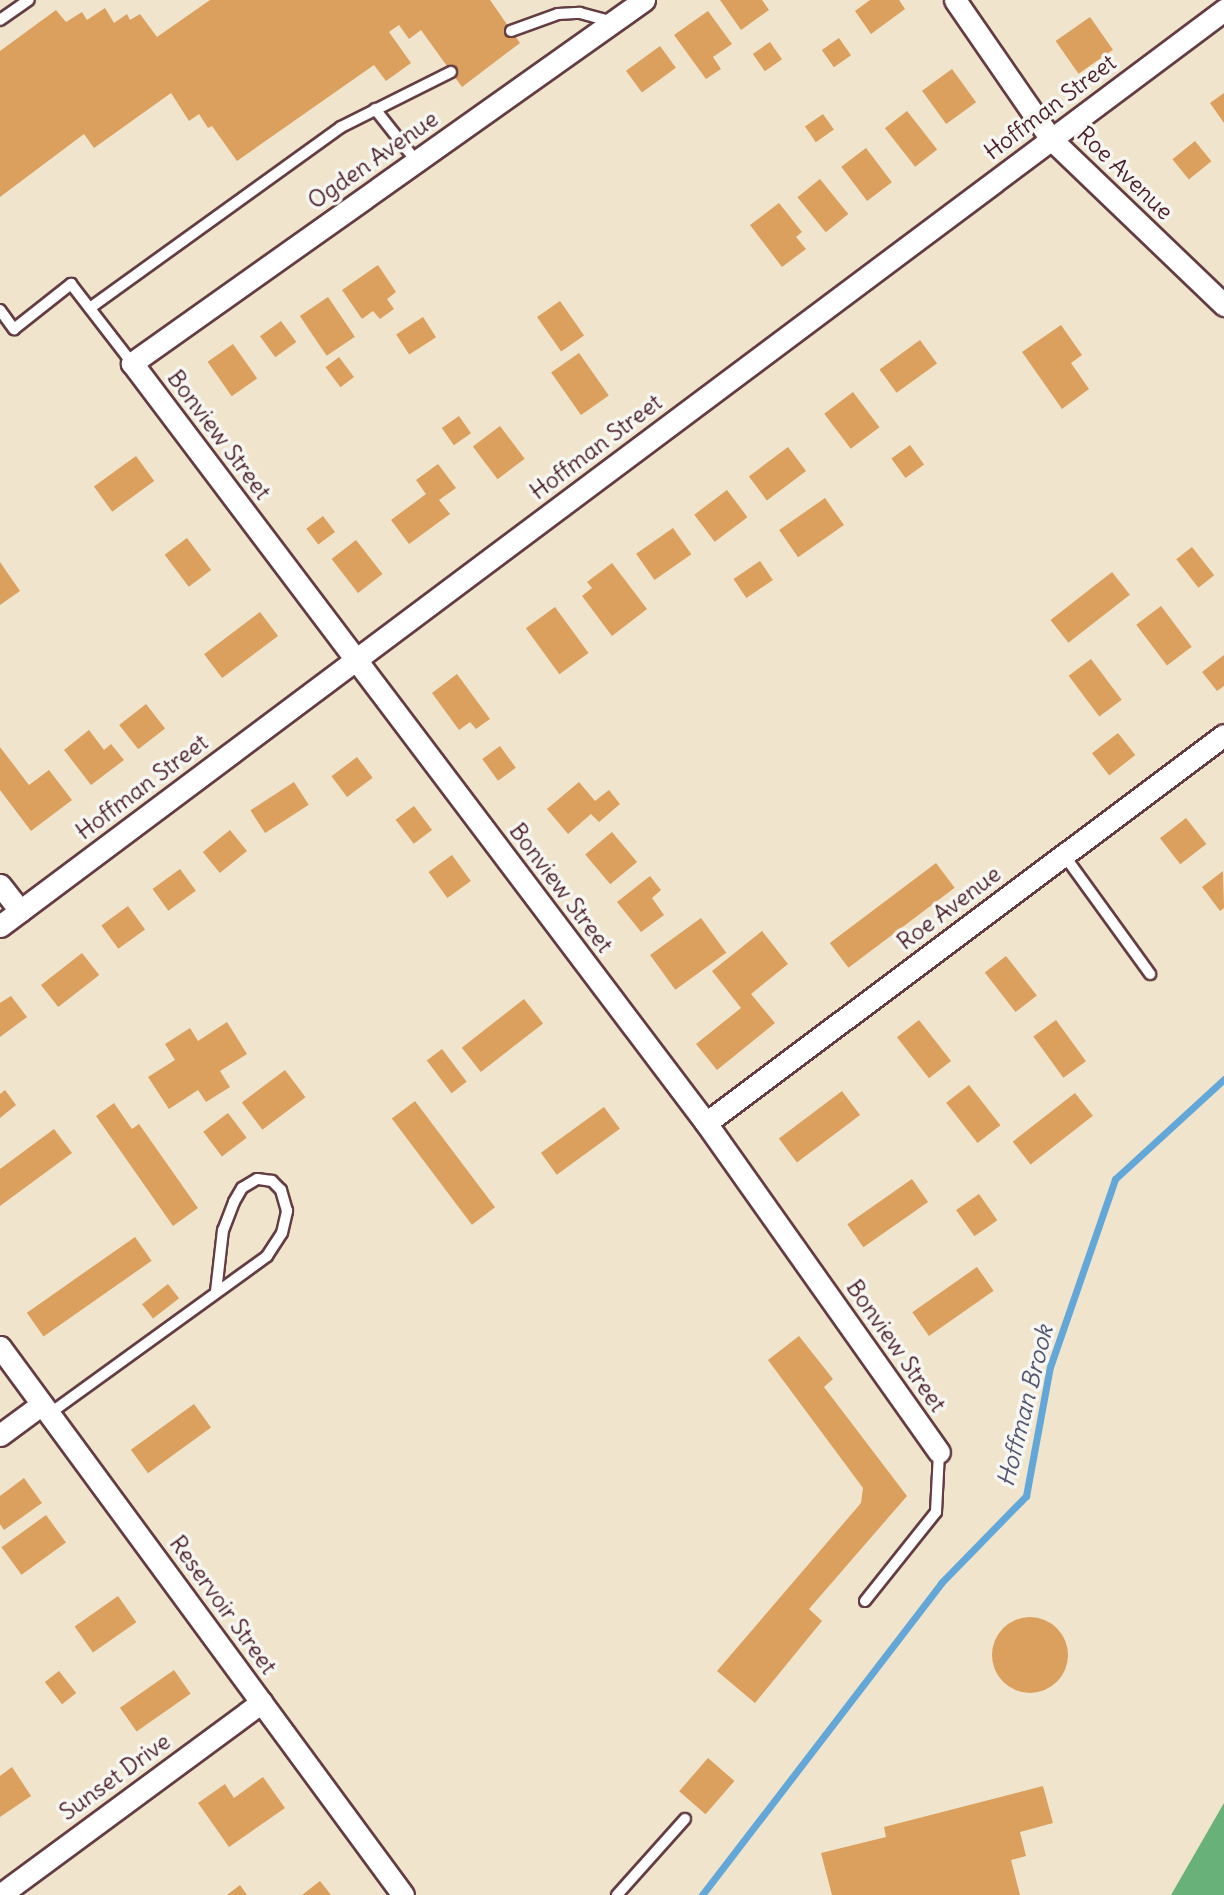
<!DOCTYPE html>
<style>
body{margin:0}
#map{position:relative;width:1224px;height:1895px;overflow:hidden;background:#f0e5cc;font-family:Delius,sans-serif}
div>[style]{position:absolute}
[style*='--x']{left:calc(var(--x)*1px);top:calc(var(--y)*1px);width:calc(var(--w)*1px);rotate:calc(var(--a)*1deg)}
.forest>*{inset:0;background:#68b27a}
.stream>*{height:7px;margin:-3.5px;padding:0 3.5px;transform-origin:3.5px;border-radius:3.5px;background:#62a7d7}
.building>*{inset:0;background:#db9f5e;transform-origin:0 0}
.round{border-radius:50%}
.roads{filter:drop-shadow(2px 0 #633d43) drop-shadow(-2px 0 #633d43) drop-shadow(0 2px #633d43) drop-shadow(0 -2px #633d43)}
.lane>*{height:10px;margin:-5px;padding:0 5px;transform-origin:5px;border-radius:5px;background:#fff}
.street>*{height:21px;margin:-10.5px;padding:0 10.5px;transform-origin:10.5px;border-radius:10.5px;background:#fff}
span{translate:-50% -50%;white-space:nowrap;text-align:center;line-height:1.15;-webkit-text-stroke:7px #f6f6f2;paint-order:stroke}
.street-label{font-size:23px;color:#4a1f2b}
.water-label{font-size:24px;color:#545570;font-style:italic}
</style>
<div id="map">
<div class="forest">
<i style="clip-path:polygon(1224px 1803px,1224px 1895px,1171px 1895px)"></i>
</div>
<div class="stream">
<i style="--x:702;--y:1895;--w:393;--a:-52.5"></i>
<i style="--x:941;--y:1583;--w:122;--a:-45.7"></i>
<i style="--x:1026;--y:1496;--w:131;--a:-79.5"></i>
<i style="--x:1050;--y:1367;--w:199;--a:-70.9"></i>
<i style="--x:1115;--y:1179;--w:148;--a:-42.5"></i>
</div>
<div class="building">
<i style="clip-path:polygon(210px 0,490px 0,520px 43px,462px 87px,421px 30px,409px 39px,399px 25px,389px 32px,411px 63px,386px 81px,374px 65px,237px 161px,212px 126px,208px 128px,199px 114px,189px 121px,171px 93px,94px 148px,84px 134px,0 197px,0 51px,56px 10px,66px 22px,82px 12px,87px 20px,105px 8px,114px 23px,127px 14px,130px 20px,140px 14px,157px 37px)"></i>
<i style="clip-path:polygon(720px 0,762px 0,769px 10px,741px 30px)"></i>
<i style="clip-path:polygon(870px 0,899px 0,905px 9px,871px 34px,855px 11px)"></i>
<i style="clip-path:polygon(708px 11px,732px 44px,713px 57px,721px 69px,706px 79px,674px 35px)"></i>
<i style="left:1090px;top:17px;width:40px;height:42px;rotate:55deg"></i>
<i style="left:839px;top:38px;width:21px;height:21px;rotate:55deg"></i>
<i style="left:770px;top:42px;width:21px;height:21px;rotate:55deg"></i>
<i style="left:660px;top:46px;width:27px;height:42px;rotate:54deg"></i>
<i style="left:952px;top:69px;width:41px;height:37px;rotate:54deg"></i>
<i style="clip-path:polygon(1224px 93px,1224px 123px,1210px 103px)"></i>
<i style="left:907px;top:111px;width:49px;height:28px;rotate:52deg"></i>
<i style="left:823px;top:114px;width:19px;height:22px;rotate:55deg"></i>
<i style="left:1195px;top:141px;width:26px;height:29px;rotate:51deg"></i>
<i style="left:866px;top:148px;width:43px;height:31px;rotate:53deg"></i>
<i style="left:820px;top:179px;width:45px;height:29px;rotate:51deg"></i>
<i style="clip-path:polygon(779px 203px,802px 232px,796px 237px,806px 249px,782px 267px,750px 225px)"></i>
<i style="clip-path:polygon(378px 265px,396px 292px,387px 299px,394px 309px,380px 319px,373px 311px,362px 319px,342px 290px)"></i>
<i style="left:328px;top:297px;width:48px;height:34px;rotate:56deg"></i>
<i style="left:560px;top:301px;width:42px;height:28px;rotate:55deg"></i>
<i style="left:423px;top:317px;width:24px;height:32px;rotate:57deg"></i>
<i style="left:281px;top:321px;width:26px;height:26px;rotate:54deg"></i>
<i style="clip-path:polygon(1061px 325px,1082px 355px,1071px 363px,1089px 389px,1062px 409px,1022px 352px)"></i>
<i style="left:920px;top:340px;width:29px;height:50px;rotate:54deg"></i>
<i style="left:233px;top:344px;width:42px;height:31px;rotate:55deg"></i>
<i style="left:579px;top:353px;width:52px;height:34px;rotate:55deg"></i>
<i style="left:339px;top:357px;width:25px;height:17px;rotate:53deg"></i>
<i style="left:853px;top:392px;width:44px;height:36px;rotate:53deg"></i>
<i style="left:459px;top:416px;width:21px;height:21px;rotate:55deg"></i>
<i style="left:500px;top:426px;width:41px;height:34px;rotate:53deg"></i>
<i style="left:910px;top:445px;width:24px;height:23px;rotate:54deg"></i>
<i style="left:788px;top:447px;width:30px;height:49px;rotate:53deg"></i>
<i style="left:136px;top:456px;width:31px;height:52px;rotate:54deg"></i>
<i style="clip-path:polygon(438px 464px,456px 488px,439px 500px,450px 514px,409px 544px,391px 520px,426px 494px,416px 480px)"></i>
<i style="left:727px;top:490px;width:34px;height:41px;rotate:53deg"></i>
<i style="left:825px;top:498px;width:33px;height:56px;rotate:55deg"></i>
<i style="left:323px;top:516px;width:20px;height:21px;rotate:53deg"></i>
<i style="left:673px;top:528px;width:32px;height:45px;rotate:55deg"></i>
<i style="left:187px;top:538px;width:40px;height:28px;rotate:53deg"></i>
<i style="left:356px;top:540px;width:43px;height:31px;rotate:52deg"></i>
<i style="left:1192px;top:547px;width:36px;height:20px;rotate:52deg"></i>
<i style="left:760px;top:561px;width:23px;height:32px;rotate:56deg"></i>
<i style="clip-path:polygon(0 562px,20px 591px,0 605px)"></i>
<i style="clip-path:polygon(612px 563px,647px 609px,612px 636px,582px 596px,592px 588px,587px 582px)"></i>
<i style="left:1112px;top:572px;width:29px;height:78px;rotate:52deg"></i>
<i style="left:1161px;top:606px;width:51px;height:31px;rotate:53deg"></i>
<i style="left:555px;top:607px;width:57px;height:36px;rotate:54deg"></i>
<i style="left:260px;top:612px;width:30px;height:70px;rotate:53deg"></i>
<i style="clip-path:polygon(1224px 655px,1224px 686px,1217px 691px,1202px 672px)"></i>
<i style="left:1091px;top:659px;width:51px;height:28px;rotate:53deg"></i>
<i style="clip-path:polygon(457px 674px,490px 719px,476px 729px,470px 722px,459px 730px,432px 693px)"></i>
<i style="left:146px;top:704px;width:31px;height:34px;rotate:52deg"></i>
<i style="clip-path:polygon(89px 730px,104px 750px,111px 744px,124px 760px,91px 785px,64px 750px)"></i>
<i style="left:1118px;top:733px;width:28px;height:33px;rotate:52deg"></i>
<i style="left:500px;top:746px;width:27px;height:22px;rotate:54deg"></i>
<i style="clip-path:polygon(0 747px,29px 785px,49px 770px,72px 800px,31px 831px,0 790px)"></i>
<i style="left:357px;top:757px;width:26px;height:32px;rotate:53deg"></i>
<i style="left:294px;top:782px;width:27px;height:52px;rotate:57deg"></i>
<i style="clip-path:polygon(579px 782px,595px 801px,609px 790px,620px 804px,599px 822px,591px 814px,568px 834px,547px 809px)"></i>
<i style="left:414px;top:806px;width:30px;height:23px;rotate:53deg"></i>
<i style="left:1186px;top:818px;width:33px;height:33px;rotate:52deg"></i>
<i style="left:230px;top:830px;width:27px;height:35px;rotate:51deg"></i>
<i style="left:612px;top:832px;width:39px;height:35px;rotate:50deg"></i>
<i style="left:452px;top:855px;width:32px;height:29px;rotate:54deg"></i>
<i style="left:936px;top:863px;width:31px;height:133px;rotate:53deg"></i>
<i style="left:180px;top:869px;width:27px;height:34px;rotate:54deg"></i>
<i style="clip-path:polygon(1223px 871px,1224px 908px,1220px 911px,1202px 887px)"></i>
<i style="clip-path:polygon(650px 876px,661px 890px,652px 898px,664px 915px,641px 932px,617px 902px)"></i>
<i style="left:128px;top:906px;width:29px;height:33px;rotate:54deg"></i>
<i style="left:701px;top:918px;width:43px;height:63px;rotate:54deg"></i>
<i style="clip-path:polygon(762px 931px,788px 964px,751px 994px,775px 1023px,717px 1070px,696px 1044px,741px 1008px,712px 971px)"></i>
<i style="left:82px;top:953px;width:28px;height:52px;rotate:52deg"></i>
<i style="left:1006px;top:956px;width:50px;height:27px;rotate:52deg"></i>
<i style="clip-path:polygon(11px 996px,27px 1017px,0 1037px,0 1003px)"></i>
<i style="left:524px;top:999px;width:31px;height:79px;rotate:52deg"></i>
<i style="left:919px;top:1020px;width:52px;height:28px;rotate:52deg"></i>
<i style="left:1056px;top:1020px;width:51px;height:28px;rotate:54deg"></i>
<i style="clip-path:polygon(227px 1022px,247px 1054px,220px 1071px,230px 1087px,206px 1102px,198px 1090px,169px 1109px,148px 1077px,175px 1060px,165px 1044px,190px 1028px,198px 1041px)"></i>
<i style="left:442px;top:1049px;width:41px;height:19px;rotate:53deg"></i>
<i style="left:285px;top:1070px;width:34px;height:54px;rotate:53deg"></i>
<i style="left:969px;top:1085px;width:51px;height:29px;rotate:52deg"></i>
<i style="clip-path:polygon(5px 1090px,16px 1105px,0 1118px,0 1094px)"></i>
<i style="left:842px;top:1091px;width:30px;height:79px;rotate:53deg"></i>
<i style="left:1075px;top:1093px;width:29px;height:79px;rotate:52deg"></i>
<i style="left:415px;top:1101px;width:133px;height:29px;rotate:53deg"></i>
<i style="clip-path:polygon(114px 1103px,132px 1129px,139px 1124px,198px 1208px,173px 1226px,96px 1116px)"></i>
<i style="left:604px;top:1107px;width:27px;height:78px;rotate:54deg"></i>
<i style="left:228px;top:1113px;width:31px;height:31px;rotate:53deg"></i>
<i style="clip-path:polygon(54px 1129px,72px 1153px,0 1206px,0 1169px)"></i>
<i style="left:912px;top:1179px;width:28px;height:79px;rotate:55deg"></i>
<i style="left:979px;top:1194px;width:32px;height:28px;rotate:55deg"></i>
<i style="left:135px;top:1237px;width:29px;height:132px;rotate:55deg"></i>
<i style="left:977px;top:1267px;width:29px;height:79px;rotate:55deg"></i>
<i style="left:168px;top:1284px;width:18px;height:33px;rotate:52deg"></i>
<i style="clip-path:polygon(799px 1336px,833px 1379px,824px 1387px,907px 1496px,809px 1609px,822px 1621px,755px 1703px,717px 1671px,861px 1503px,863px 1488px,768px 1360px)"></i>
<i style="left:194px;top:1404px;width:29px;height:78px;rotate:54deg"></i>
<i style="clip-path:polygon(24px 1478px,42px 1503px,4px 1530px,0 1524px,0 1496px)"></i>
<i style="left:46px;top:1515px;width:34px;height:55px;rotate:54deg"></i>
<i style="left:118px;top:1596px;width:32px;height:53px;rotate:55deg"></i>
<i class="round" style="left:992px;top:1617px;width:76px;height:76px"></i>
<i style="left:174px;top:1670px;width:29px;height:66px;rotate:55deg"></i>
<i style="left:59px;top:1671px;width:28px;height:18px;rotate:52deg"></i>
<i style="left:708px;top:1758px;width:35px;height:44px;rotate:41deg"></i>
<i style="clip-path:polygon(12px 1767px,31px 1796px,0 1817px,0 1776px)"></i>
<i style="clip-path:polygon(263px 1777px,285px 1808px,229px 1847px,198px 1803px,225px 1784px,234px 1798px)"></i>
<i style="clip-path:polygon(1043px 1786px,1053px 1823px,1020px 1832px,1026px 1856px,1011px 1860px,1020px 1895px,832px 1895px,821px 1853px,886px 1837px,884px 1827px)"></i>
<i style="clip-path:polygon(320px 1881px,331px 1895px,302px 1895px)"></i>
<i style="clip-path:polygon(240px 1885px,247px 1895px,227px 1895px)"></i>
</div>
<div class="roads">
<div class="lane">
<i style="--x:0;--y:20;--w:35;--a:-35"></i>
<i style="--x:511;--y:31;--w:50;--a:-19.9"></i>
<i style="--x:558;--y:14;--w:22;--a:-3"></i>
<i style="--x:580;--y:13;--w:34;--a:15"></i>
<i style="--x:375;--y:109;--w:66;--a:51.7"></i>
<i style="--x:90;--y:308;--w:309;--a:-35.8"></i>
<i style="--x:341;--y:127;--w:123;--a:-26.6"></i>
<i style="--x:0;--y:310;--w:24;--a:54"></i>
<i style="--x:14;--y:329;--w:73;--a:-38.3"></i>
<i style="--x:71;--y:284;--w:100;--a:52.3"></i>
<i style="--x:1064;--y:855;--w:147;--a:54.1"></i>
<i style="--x:49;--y:1414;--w:269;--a:-35.9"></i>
<i style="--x:267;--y:1256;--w:27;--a:-57"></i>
<i style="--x:282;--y:1233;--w:23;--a:-77"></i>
<i style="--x:287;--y:1211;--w:22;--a:-106"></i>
<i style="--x:281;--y:1190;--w:13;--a:-135"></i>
<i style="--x:272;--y:1181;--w:15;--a:-172"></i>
<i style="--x:257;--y:1179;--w:17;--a:149"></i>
<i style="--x:242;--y:1188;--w:16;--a:120"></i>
<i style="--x:234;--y:1202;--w:30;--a:111"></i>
<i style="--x:223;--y:1230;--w:61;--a:96.5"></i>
<i style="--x:865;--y:1601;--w:114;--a:-51.4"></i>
<i style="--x:936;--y:1512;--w:60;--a:-87.1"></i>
<i style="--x:617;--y:1895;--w:102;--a:-48.2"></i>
</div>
<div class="street">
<i style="--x:644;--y:0;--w:628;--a:144.66"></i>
<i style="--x:132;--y:363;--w:952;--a:52.94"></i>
<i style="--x:706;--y:1123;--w:403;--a:54.7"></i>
<i style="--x:955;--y:0;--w:169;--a:55.4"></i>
<i style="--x:1051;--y:139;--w:240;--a:43.8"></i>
<i style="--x:0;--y:885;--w:33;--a:52"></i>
<i style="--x:0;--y:926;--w:1529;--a:-36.81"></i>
<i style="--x:706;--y:1123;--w:647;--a:-36.83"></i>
<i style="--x:0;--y:1347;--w:680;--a:53.67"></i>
<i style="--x:0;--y:1435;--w:52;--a:-36.4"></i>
<i style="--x:0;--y:1895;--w:325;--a:-36.4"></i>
</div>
</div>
<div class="street-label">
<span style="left:1050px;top:107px;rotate:-37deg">Hoffman Street</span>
<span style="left:373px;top:160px;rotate:-35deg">Ogden Avenue</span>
<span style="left:1125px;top:173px;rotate:44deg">Roe Avenue</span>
<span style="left:219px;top:435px;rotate:53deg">Bonview Street</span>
<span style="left:596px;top:447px;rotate:-37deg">Hoffman Street</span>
<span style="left:142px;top:787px;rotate:-37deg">Hoffman Street</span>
<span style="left:561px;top:888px;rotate:53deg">Bonview Street</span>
<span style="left:949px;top:908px;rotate:-37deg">Roe Avenue</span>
<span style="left:896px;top:1346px;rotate:55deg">Bonview Street</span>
<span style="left:223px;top:1605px;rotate:54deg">Reservoir Street</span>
<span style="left:115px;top:1777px;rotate:-36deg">Sunset Drive</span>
</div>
<div class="water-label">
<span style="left:1025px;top:1406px;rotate:-76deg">Hoffman Brook</span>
</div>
</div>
